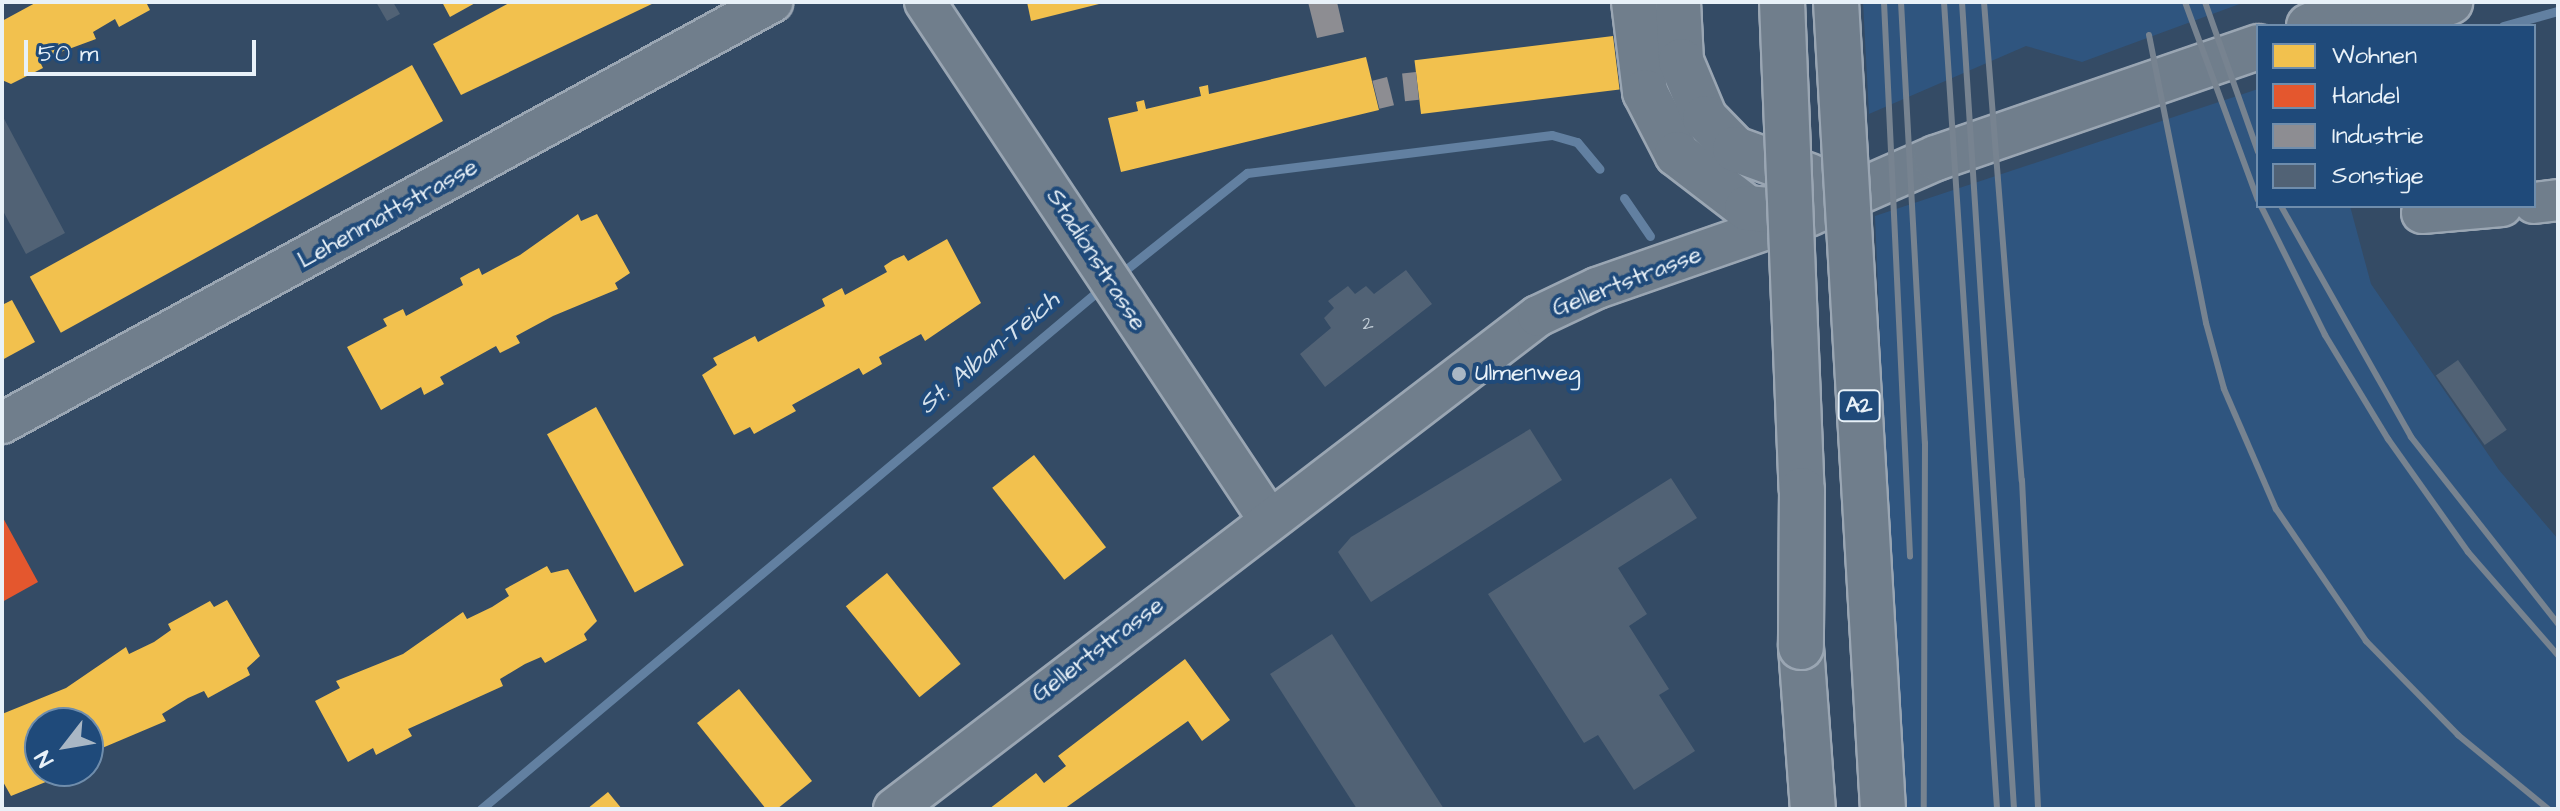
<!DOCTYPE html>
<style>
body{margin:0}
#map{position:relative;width:2560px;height:811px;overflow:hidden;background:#344b65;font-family:"Architects Daughter",sans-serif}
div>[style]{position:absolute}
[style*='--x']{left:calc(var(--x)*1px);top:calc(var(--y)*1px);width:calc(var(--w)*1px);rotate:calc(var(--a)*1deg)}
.built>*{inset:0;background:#2f557f}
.homes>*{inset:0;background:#f2c14e;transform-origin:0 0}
.shops>*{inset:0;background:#e4572e}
.industry>*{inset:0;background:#8d8d92;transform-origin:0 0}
.stream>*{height:9px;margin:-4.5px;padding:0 4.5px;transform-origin:4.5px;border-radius:4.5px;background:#6280a1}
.building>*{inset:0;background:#516275;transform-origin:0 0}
.roads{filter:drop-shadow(2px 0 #9aa6b3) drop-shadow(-2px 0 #9aa6b3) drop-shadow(0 2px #9aa6b3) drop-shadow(0 -2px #9aa6b3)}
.minor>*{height:40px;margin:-20px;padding:0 20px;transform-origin:20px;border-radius:20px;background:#707e8c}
.major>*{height:44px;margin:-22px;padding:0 22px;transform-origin:22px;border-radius:22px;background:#707e8c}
.highway>*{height:44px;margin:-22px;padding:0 22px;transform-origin:22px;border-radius:22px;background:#707e8c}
.rail>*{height:6px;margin:-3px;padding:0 3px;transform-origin:3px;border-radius:3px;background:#778390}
.bridges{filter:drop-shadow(2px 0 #9aa6b3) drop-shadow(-2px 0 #9aa6b3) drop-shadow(0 2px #9aa6b3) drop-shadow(0 -2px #9aa6b3)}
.highway-bridge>*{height:44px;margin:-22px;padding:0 22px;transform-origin:22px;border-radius:22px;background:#707e8c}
.dots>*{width:22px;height:22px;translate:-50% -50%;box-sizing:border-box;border:4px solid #1f4a7a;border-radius:50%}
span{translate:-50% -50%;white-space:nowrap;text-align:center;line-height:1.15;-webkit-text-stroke:8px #1f4a7a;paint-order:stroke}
.number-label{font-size:20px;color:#c2cdd7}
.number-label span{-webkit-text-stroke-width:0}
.shield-label span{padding:2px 6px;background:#1f4a7a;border:2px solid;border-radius:6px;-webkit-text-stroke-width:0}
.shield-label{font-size:22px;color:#e8f1f8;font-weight:700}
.street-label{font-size:24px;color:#e8f1f8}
.poi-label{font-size:24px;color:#e8f1f8}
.left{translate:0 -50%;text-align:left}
.water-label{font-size:26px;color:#d4e1ec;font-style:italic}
.frame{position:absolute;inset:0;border:4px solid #e8f1f8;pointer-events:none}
.legend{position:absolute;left:2256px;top:24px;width:280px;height:184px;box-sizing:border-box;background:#1f4a7a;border:2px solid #6f8dac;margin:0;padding:10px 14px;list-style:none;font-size:24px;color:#e8f1f8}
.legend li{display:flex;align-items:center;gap:16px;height:40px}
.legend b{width:40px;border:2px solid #6f8dac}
.north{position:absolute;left:24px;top:707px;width:80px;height:80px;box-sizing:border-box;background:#1f4a7a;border:2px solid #6f8dac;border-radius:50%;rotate:239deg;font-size:22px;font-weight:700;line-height:32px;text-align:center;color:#e8f1f8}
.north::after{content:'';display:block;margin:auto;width:28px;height:36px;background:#a9b7c5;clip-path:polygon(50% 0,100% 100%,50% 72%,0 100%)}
.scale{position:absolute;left:24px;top:40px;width:232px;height:36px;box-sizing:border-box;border:4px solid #e8f1f8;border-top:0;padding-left:10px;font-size:24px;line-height:28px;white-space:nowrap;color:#e8f1f8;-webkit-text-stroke:6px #1f4a7a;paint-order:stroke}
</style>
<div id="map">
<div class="built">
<i style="clip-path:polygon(1863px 2px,2245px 2px,2082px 62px,2026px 46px,1869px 114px)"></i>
<i style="clip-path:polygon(2258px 89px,2258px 206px,2350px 206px,2371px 284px,2499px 470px,2558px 539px,2558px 809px,1884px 809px,1892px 622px,1875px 216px)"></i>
</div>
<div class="homes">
<i style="clip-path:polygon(37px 2px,146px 2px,150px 10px,119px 27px,115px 19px,93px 32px,96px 39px,39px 60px,43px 68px,11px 84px,2px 80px,2px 21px)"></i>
<i style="clip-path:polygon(442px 2px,477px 2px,450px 17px)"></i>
<i style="clip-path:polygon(511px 2px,656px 2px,461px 95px,433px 44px)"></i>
<i style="clip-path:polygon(1027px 2px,1103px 2px,1103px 3px,1031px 21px)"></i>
<i style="left:1613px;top:36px;width:54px;height:200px;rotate:83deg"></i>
<i style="clip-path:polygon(1366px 57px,1379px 110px,1121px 172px,1108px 118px,1138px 111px,1136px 102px,1144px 100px,1146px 109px,1201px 96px,1199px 87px,1208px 85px,1209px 94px)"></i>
<i style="left:412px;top:65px;width:64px;height:437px;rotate:61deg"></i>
<i style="clip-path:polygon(578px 214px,581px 221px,597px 214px,630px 273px,615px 283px,618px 289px,553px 316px,516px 336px,520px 343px,500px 353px,496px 346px,440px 377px,444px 384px,424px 395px,421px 387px,381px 410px,347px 347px,387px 326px,383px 319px,403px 309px,406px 316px,463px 285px,460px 278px,469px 273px,479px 268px,482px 275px,520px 255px)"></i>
<i style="clip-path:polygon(947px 239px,981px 303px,925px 341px,921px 334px,879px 357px,882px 364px,863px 375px,859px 368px,792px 405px,796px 411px,754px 434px,750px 427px,734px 435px,702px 375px,717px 365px,713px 358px,755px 336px,758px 342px,825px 306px,822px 299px,831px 294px,842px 288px,845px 295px,887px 272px,884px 266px,893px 260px,904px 255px,908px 261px)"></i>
<i style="clip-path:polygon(12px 300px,35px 342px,2px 360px,2px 305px)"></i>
<i style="left:596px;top:407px;width:181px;height:56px;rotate:61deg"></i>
<i style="left:1034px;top:455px;width:117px;height:53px;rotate:52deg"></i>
<i style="clip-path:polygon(547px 566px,551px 573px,568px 569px,597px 621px,584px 634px,587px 640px,545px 663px,541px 657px,525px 664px,500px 679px,503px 686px,408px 729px,412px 736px,376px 755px,373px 748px,348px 762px,315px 701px,340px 688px,336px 681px,403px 654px,463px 612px,467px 619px,492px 607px,509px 596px,505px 589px)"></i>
<i style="left:887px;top:573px;width:117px;height:53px;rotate:51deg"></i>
<i style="clip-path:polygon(227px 600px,260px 656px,247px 668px,250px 675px,208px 698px,204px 691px,188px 698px,162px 714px,166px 721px,88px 754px,88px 723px,40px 723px,40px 771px,73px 771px,11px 796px,2px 780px,2px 714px,66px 688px,126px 647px,129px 654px,154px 642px,171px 630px,168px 624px,210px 601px,214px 607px)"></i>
<i style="clip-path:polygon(1185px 659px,1230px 720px,1202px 741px,1188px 721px,1064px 809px,989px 809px,1036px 773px,1044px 783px,1066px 766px,1058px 756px)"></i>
<i style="clip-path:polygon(739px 689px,812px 781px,777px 809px,766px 809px,697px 723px)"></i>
<i style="clip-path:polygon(608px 792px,622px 809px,587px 809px)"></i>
</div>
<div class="shops">
<i style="clip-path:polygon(2px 516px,38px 582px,2px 602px)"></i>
</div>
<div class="industry">
<i style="clip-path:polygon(1308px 2px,1337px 2px,1344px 32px,1317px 38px)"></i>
<i style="left:1416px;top:72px;width:28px;height:14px;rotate:84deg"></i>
<i style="left:1387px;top:77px;width:29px;height:15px;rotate:76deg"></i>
</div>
<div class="stream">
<i style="--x:2503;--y:26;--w:57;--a:-15.3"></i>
<i style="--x:1624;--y:198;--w:46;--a:55.6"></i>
<i style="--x:1119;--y:275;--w:164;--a:-38.6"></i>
<i style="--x:1247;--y:173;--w:307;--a:-7.1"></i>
<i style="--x:1552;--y:135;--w:26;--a:16"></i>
<i style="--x:1577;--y:142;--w:35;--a:50"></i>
<i style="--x:481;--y:809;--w:813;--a:-40.01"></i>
</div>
<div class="building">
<i style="clip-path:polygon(376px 2px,393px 2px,400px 14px,387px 21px)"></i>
<i style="clip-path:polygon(2px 115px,65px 233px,26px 254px,2px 209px)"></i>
<i style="clip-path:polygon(1406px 270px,1432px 304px,1325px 387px,1300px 354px,1331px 328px,1324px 318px,1334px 308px,1328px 301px,1348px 286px,1355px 294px,1366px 286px,1374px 294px)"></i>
<i style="left:2458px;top:360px;width:85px;height:27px;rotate:55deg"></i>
<i style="clip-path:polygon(1530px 429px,1562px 480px,1371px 602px,1338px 552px,1351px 537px)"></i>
<i style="clip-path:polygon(1671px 478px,1697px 518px,1618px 568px,1647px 614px,1629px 626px,1669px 689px,1659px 695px,1695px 751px,1634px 790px,1598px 735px,1584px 743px,1488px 594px)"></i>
<i style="clip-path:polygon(1332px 634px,1444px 809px,1357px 809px,1270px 674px)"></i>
</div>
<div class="roads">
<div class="minor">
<i style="--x:925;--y:2;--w:620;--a:56.39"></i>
<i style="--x:2534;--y:203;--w:24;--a:-7"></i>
<i style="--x:2422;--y:213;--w:80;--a:-5"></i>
<i style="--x:2;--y:423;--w:878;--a:-28.67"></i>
<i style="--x:894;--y:809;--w:811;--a:-37.44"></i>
<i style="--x:1538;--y:316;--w:65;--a:-25.4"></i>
<i style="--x:1597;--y:288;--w:225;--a:-19.2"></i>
</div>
<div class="major">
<i style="--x:2309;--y:26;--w:63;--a:-22.5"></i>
<i style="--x:2373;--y:26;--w:81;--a:-17.3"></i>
<i style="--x:1815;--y:211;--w:132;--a:-23.7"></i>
<i style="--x:1936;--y:158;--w:341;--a:-19"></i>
</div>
<div class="highway">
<i style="--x:1634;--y:2;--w:91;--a:83"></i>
<i style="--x:1645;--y:92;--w:70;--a:62.7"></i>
<i style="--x:1677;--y:154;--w:88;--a:37.6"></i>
<i style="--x:1747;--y:208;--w:62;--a:5.5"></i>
<i style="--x:1678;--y:2;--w:59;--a:87.1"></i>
<i style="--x:1681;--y:61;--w:62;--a:67.2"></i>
<i style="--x:1705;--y:118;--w:43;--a:45.9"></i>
<i style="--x:1735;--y:149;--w:79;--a:20"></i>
<i style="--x:1801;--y:647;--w:162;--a:85.8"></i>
</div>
</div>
<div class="rail">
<i style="--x:1884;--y:2;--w:555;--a:87.31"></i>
<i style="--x:1901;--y:2;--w:442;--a:86.9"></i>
<i style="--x:1925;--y:443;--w:366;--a:90.2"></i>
<i style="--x:1944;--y:2;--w:809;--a:86.24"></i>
<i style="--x:1962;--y:2;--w:809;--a:86.31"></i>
<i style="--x:1984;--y:2;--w:480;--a:85.5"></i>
<i style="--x:2022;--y:480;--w:329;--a:87.2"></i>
<i style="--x:2185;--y:2;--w:211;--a:69.8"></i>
<i style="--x:2205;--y:2;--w:159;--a:70.5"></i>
<i style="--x:2149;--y:35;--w:294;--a:78.8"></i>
<i style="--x:2206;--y:323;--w:68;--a:74.7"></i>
<i style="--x:2224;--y:389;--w:131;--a:66.6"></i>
<i style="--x:2276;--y:509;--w:160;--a:55.7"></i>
<i style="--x:2366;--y:641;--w:132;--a:45.6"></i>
<i style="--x:2458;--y:735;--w:117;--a:39.4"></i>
<i style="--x:2261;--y:206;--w:144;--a:63.6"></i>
<i style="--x:2325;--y:335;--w:122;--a:58.8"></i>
<i style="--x:2388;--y:439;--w:138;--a:54.7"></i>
<i style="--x:2468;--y:552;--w:137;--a:48.9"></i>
<i style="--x:2281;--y:206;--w:265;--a:60.6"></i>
<i style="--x:2411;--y:437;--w:238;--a:51.8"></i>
</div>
<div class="bridges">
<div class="highway-bridge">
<i style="--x:1782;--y:2;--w:488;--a:87.7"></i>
<i style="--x:1802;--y:490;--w:157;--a:90.4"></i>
<i style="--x:1836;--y:2;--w:808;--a:86.67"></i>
</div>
</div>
<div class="dots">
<i style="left:1459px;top:374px;background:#a9b7c5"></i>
</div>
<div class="number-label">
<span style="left:1368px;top:323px">2</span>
</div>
<div class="shield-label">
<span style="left:1859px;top:406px">A2</span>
</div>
<div class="street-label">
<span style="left:388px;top:214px;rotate:-29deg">Lehenmattstrasse</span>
<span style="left:1096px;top:260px;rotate:57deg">Stadionstrasse</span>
<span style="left:1627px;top:282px;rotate:-21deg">Gellertstrasse</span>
<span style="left:1098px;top:650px;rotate:-37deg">Gellertstrasse</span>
</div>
<div class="poi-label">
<span class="left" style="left:1475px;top:374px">Ulmenweg</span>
</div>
<div class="water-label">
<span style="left:989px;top:353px;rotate:-40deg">St. Alban-Teich</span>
</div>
<div class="frame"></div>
<ul class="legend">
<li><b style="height:22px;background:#f2c14e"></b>Wohnen</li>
<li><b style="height:22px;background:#e4572e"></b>Handel</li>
<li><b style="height:22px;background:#8d8d92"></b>Industrie</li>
<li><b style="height:22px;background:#516275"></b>Sonstige</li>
</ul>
<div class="north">N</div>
<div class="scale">50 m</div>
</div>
